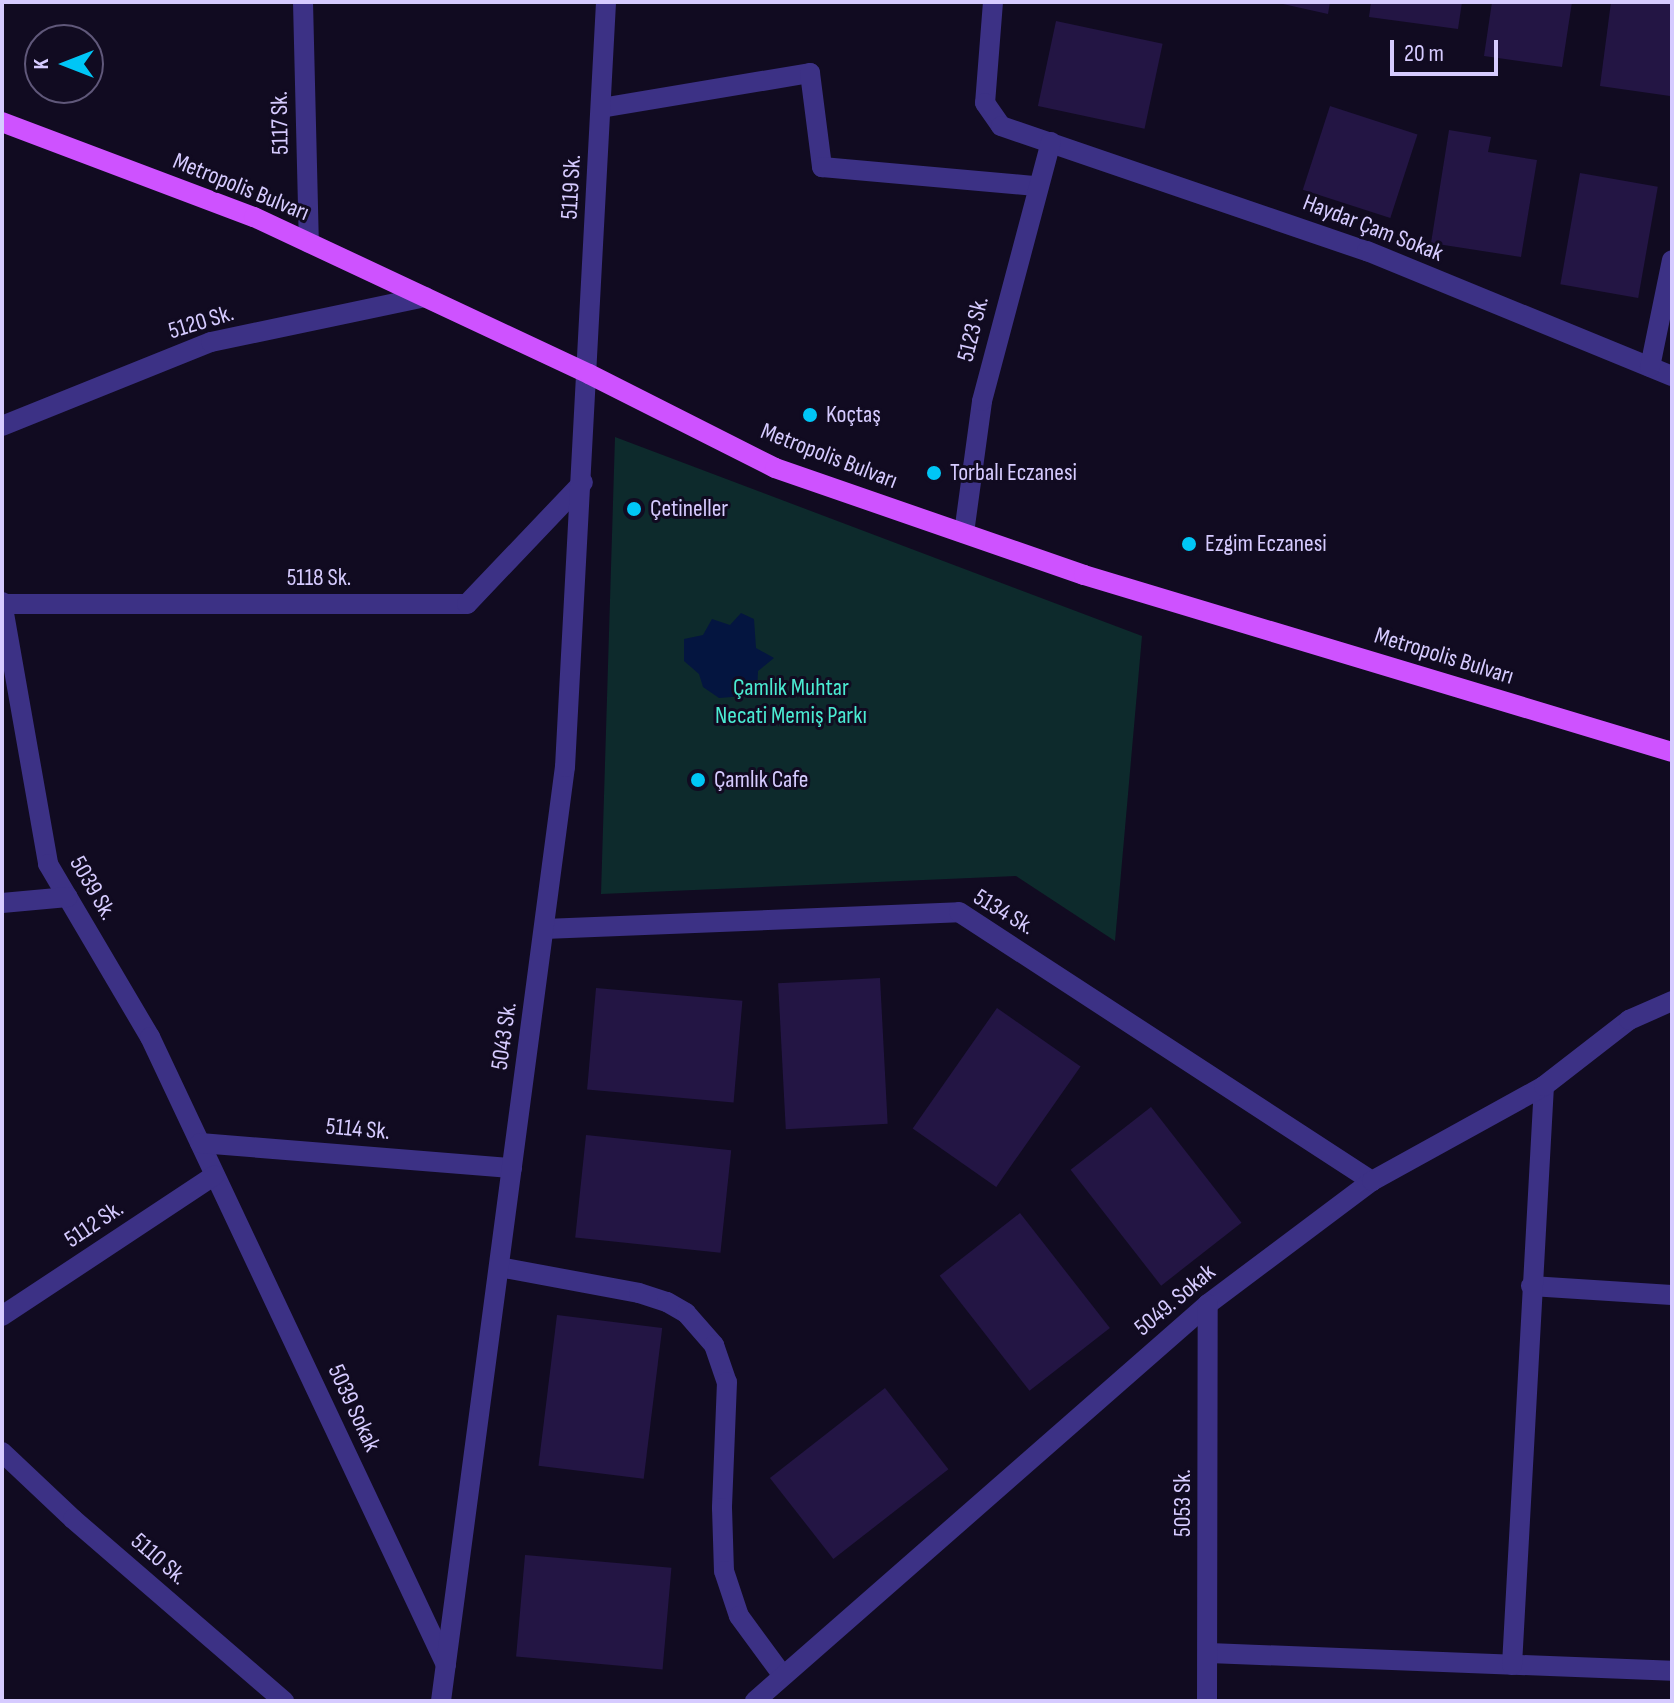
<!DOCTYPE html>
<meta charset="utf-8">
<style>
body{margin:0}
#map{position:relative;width:1674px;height:1703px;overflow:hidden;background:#110b21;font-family:"Sofia Sans Condensed",sans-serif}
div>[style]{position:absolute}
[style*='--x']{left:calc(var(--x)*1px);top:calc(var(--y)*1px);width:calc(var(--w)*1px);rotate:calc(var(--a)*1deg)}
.green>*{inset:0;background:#0d2a2c}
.water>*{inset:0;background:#041540}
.building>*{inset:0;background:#231544;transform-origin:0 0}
.minor>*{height:20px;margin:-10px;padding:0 10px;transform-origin:10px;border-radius:10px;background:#3c3185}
.major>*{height:20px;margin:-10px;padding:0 10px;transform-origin:10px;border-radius:10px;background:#ce52ff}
.dots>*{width:22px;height:22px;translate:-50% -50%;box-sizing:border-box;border:4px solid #110b21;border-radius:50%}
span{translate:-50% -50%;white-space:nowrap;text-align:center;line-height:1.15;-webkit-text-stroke:6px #110b21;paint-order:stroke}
.street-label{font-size:24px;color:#d6cbff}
.poi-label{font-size:24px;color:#d6cbff}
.left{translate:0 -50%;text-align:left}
.park-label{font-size:24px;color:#4bebd2}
.frame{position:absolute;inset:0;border:4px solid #d6cbff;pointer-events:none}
.north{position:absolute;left:24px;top:24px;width:80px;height:80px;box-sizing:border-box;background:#110b21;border:2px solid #60587a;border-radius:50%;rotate:270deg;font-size:22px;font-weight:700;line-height:32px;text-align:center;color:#d6cbff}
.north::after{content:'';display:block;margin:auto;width:28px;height:36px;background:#00c6f6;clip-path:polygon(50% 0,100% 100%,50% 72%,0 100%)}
.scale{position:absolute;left:1390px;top:40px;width:108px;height:36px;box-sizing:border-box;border:4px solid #d6cbff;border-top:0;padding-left:10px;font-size:24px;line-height:28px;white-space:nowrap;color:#d6cbff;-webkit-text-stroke:6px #110b21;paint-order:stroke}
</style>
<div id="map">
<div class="green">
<i style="clip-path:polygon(615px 437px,1142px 636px,1115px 941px,1016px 876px,601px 894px)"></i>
</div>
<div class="water">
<i style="clip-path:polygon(741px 613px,754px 619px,756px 648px,774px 658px,758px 671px,757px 695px,719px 698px,703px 687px,699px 674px,684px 661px,684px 639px,703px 635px,712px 619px,730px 625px)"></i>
</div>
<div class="building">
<i style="clip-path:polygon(1274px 2px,1330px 2px,1328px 14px)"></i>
<i style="clip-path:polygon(1371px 2px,1462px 2px,1458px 29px,1369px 17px)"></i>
<i style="clip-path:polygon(1492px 2px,1572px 2px,1562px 67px,1484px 56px)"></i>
<i style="clip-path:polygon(1611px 2px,1672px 2px,1670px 96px,1600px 86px)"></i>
<i style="left:1056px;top:21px;width:109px;height:87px;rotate:12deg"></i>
<i style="left:1330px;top:106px;width:92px;height:88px;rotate:18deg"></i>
<i style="clip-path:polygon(1449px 130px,1491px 137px,1488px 152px,1537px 160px,1521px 257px,1431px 243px)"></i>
<i style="left:1580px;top:173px;width:79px;height:113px;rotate:10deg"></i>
<i style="left:880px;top:978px;width:146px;height:102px;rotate:87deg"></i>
<i style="left:596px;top:988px;width:147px;height:102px;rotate:5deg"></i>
<i style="left:997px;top:1008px;width:102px;height:147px;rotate:35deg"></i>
<i style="left:1151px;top:1107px;width:147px;height:102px;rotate:52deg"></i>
<i style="left:586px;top:1135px;width:146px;height:103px;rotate:6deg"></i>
<i style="left:1020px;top:1213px;width:146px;height:102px;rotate:52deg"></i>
<i style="left:557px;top:1315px;width:106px;height:152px;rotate:7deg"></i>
<i style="left:885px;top:1388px;width:103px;height:146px;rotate:52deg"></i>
<i style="left:525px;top:1555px;width:147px;height:102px;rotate:5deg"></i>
</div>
<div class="minor">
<i style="--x:303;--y:2;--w:241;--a:88.6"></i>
<i style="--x:993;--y:2;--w:101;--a:94.5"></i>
<i style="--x:985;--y:103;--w:28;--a:55"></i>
<i style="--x:1001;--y:126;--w:387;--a:18.9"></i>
<i style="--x:1367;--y:251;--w:330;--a:22.3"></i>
<i style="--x:601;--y:108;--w:212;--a:-9.5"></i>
<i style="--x:810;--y:73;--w:95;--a:82.7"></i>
<i style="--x:822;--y:167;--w:215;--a:5.1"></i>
<i style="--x:1650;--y:367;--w:109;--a:-78.4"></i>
<i style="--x:2;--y:426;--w:225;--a:-21.9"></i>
<i style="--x:211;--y:342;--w:219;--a:-11.9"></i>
<i style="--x:964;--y:533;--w:133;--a:-82.2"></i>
<i style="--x:982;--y:401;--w:268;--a:-75.1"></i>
<i style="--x:2;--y:602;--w:266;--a:80"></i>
<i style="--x:48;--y:864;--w:201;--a:59.5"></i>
<i style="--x:150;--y:1037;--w:694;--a:64.76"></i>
<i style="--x:3;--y:604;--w:464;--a:0"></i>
<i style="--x:467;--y:604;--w:168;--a:-46.4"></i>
<i style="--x:2;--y:903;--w:66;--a:-5.2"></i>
<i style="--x:544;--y:929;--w:415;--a:-2.3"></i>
<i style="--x:959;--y:912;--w:493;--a:33.1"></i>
<i style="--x:200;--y:1143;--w:313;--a:4.6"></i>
<i style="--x:499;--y:1267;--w:142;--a:10.5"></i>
<i style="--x:639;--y:1293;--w:29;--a:18"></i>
<i style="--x:667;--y:1302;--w:22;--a:30"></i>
<i style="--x:686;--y:1313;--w:43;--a:48.8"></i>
<i style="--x:714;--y:1345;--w:39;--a:71"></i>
<i style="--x:727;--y:1382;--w:126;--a:92.3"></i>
<i style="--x:722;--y:1508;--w:63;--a:88.2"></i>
<i style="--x:724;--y:1571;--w:47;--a:71.6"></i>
<i style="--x:739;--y:1616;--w:74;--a:53.7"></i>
<i style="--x:1531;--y:1286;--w:141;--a:3.7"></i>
<i style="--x:2;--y:1316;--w:255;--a:-33.5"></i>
<i style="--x:2;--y:1452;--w:98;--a:43.3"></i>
<i style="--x:73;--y:1519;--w:279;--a:40.8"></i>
<i style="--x:1209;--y:1653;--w:463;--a:2.2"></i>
<i style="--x:1512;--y:1665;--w:580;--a:-86.84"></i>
<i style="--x:441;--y:1701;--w:942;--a:-82.44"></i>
<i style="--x:565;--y:767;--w:766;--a:-86.93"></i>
<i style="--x:755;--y:1701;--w:602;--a:-41.23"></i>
<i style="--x:1208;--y:1304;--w:205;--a:-36.9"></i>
<i style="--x:1372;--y:1181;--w:196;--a:-28.9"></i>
<i style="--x:1544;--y:1086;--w:108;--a:-37.8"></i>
<i style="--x:1629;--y:1020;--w:47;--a:-23.8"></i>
<i style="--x:1207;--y:1701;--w:397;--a:-89.9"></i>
</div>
<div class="major">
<i style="--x:2;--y:122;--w:269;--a:20.7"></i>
<i style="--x:254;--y:217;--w:370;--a:25.1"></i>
<i style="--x:589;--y:374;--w:208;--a:26.8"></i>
<i style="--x:775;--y:468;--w:327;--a:19.1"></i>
<i style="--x:1084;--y:575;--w:614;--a:16.75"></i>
</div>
<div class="dots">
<i style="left:810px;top:415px;background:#00c6f6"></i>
<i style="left:934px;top:473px;background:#00c6f6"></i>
<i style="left:634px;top:509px;background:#00c6f6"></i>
<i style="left:1189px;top:544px;background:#00c6f6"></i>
<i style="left:698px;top:780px;background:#00c6f6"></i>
</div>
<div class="street-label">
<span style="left:280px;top:123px;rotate:-91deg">5117 Sk.</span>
<span style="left:241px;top:187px;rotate:22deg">Metropolis Bulvarı</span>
<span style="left:571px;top:187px;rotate:-87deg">5119 Sk.</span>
<span style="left:1373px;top:228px;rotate:21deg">Haydar Çam Sokak</span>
<span style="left:201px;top:322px;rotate:-17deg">5120 Sk.</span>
<span style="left:973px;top:329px;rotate:-76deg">5123 Sk.</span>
<span style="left:829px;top:456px;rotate:21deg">Metropolis Bulvarı</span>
<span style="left:319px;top:578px">5118 Sk.</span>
<span style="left:1444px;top:656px;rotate:17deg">Metropolis Bulvarı</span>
<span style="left:93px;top:888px;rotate:60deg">5039 Sk.</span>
<span style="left:1004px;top:912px;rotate:31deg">5134 Sk.</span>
<span style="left:504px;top:1036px;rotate:-82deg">5043 Sk.</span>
<span style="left:358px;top:1129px;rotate:5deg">5114 Sk.</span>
<span style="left:94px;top:1224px;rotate:-34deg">5112 Sk.</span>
<span style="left:1175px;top:1300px;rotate:-40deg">5049. Sokak</span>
<span style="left:354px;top:1408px;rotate:65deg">5039 Sokak</span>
<span style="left:1183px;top:1503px;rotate:-90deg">5053 Sk.</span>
<span style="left:159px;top:1559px;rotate:41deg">5110 Sk.</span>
</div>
<div class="poi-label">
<span class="left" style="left:826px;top:415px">Koçtaş</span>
<span class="left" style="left:950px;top:473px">Torbalı Eczanesi</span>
<span class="left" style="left:650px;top:509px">Çetineller</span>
<span class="left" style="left:1205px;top:544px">Ezgim Eczanesi</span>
<span class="left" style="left:714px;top:780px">Çamlık Cafe</span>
</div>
<div class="park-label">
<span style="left:791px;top:702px">Çamlık Muhtar<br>Necati Memiş Parkı</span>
</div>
<div class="frame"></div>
<div class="north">K</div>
<div class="scale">20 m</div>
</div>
